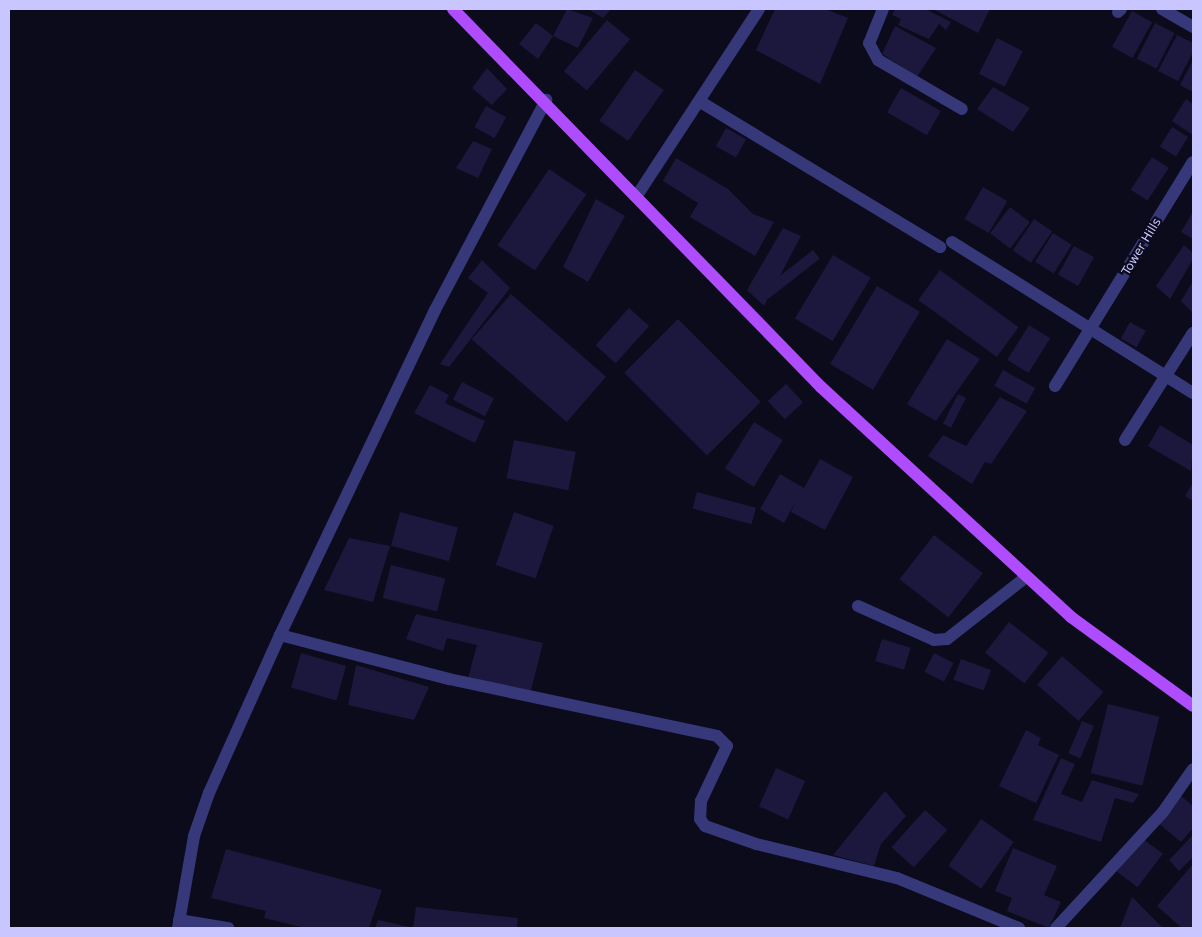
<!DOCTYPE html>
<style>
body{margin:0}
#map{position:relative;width:1202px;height:937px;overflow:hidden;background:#0c0b1b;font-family:"DejaVu Sans",sans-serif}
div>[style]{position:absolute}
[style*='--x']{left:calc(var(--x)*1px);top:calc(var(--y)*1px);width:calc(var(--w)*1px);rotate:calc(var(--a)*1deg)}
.building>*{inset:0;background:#1c173c;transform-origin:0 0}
.minor>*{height:12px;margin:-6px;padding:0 6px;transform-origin:6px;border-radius:6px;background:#36387a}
.major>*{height:12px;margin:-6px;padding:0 6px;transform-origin:6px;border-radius:6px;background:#af4dfe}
span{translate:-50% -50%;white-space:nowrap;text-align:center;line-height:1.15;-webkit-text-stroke:4.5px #0c0b1b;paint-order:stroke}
.street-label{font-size:12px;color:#c8c5ff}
.frame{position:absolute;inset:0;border:10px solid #c8c5ff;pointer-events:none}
</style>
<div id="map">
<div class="building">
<i style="clip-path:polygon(567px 9px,593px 18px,578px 48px,553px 36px,538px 59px,519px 44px,536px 23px,553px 36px)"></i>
<i style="clip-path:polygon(588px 9px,611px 9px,603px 18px)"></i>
<i style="clip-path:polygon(775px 9px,825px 9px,848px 18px,820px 84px,756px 50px)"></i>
<i style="clip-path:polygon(895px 9px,925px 9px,951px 22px,946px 30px,939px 24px,929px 39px,898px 25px,901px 19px,892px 15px)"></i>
<i style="clip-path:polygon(933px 9px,990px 9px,978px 33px)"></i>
<i style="left:1132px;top:11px;width:23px;height:41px;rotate:29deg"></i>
<i style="left:607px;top:20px;width:30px;height:67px;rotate:40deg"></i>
<i style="left:1155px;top:23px;width:22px;height:40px;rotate:27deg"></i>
<i style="clip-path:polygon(895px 26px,936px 48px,917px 77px,882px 54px)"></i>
<i style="clip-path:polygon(1177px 35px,1193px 43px,1193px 52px,1178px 81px,1158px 71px)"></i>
<i style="left:997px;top:38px;width:29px;height:40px;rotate:27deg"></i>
<i style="clip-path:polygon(1193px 60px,1193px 92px,1180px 85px)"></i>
<i style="clip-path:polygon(487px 68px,507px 89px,492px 105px,472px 88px)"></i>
<i style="left:635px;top:70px;width:35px;height:62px;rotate:35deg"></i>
<i style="clip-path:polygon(993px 87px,1030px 108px,1013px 132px,977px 109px)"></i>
<i style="left:901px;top:88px;width:46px;height:28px;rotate:30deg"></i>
<i style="clip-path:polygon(1186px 99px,1193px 104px,1193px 135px,1172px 121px)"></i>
<i style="left:486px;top:106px;width:23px;height:24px;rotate:29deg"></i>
<i style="left:1172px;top:127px;width:19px;height:23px;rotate:32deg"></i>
<i style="left:726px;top:128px;width:23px;height:21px;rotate:29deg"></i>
<i style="clip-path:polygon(473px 141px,492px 149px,478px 178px,456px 168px)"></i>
<i style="left:1152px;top:157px;width:20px;height:39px;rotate:33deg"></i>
<i style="clip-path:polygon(676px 158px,728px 189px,753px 214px,774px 222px,755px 256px,690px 217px,698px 203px,663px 181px)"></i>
<i style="left:549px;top:169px;width:45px;height:92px;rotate:34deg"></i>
<i style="left:983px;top:187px;width:28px;height:37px;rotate:30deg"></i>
<i style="clip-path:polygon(596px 199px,625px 216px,588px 282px,563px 267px)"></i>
<i style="left:1010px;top:207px;width:25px;height:33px;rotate:37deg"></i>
<i style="clip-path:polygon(1193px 212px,1193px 239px,1181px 232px)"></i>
<i style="left:1034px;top:219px;width:22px;height:38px;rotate:34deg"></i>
<i style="clip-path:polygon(783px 228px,801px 236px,764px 306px,747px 290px)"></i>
<i style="left:1053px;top:233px;width:22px;height:34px;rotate:32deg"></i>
<i style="clip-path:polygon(1184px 245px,1193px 253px,1193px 259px,1170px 299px,1156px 286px)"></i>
<i style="left:1074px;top:246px;width:23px;height:33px;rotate:29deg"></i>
<i style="left:813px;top:250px;width:11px;height:65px;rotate:52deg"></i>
<i style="left:833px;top:255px;width:44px;height:74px;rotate:31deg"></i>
<i style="clip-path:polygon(482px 260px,510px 288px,449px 367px,440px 364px,488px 293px,468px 278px)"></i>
<i style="left:940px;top:270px;width:97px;height:37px;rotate:36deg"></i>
<i style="clip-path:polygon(1193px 281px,1193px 310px,1192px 312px,1181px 301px)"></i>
<i style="left:877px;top:286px;width:50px;height:91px;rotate:31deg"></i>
<i style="left:511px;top:294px;width:126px;height:60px;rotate:41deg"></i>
<i style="left:629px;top:308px;width:27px;height:50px;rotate:42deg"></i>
<i style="left:678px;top:319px;width:117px;height:76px;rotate:45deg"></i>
<i style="left:1130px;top:322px;width:18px;height:19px;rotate:29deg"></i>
<i style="left:1029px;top:325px;width:25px;height:41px;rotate:32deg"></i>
<i style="clip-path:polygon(947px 339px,980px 359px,936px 421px,907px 404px)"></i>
<i style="left:1003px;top:370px;width:37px;height:18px;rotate:29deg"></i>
<i style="left:462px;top:382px;width:36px;height:20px;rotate:27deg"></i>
<i style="left:786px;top:384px;width:25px;height:25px;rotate:47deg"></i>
<i style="clip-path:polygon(430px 385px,449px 395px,445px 403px,485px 421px,475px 443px,414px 413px)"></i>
<i style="left:958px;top:394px;width:9px;height:33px;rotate:27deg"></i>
<i style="clip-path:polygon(1000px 397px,1027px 411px,991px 464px,985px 462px,972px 484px,928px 456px,943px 435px,966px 446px)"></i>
<i style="left:754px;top:422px;width:34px;height:55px;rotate:32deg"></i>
<i style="clip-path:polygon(1160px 425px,1193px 445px,1191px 471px,1148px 446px)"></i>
<i style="left:514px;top:440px;width:63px;height:39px;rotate:11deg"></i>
<i style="clip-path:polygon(820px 459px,853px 477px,825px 530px,791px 512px,796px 501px,784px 523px,760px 509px,780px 474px,804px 488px)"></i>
<i style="clip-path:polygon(1193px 483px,1193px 501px,1185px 496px)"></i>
<i style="left:697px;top:492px;width:61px;height:17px;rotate:15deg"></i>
<i style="left:400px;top:512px;width:60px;height:35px;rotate:15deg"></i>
<i style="left:514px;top:512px;width:42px;height:56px;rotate:19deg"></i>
<i style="left:934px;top:535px;width:62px;height:56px;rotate:38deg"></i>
<i style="clip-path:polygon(349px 538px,390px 546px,373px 602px,324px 590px)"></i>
<i style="left:391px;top:565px;width:56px;height:34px;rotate:14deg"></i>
<i style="clip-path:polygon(416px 614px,543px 643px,529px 698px,467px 682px,477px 645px,447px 638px,443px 651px,406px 639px)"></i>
<i style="left:1009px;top:622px;width:50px;height:39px;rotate:38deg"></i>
<i style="left:882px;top:639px;width:30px;height:23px;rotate:17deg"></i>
<i style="left:301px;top:653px;width:47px;height:36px;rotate:16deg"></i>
<i style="left:934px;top:653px;width:22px;height:21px;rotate:27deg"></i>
<i style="left:1062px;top:656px;width:55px;height:38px;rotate:41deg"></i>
<i style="left:961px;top:659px;width:32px;height:22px;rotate:20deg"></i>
<i style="clip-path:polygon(356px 665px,429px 687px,414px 720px,348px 705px)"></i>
<i style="left:1108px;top:704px;width:53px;height:71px;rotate:14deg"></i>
<i style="left:1082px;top:721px;width:13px;height:35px;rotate:23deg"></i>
<i style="clip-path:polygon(1026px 730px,1041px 738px,1038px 745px,1059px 755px,1036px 803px,999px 786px)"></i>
<i style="clip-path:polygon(1061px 758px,1075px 764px,1061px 794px,1082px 802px,1092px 780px,1139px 794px,1133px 803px,1115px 798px,1101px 842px,1033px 820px)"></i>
<i style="left:776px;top:768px;width:32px;height:42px;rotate:24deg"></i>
<i style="clip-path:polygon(885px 791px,906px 816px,881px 844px,874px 866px,833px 855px)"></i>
<i style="clip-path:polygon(1181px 796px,1193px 806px,1193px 828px,1181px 842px,1158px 823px)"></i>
<i style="left:925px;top:810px;width:30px;height:50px;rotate:42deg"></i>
<i style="left:981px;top:819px;width:40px;height:57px;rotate:35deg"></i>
<i style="clip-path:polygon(1193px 835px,1193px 857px,1179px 871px,1169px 860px)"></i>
<i style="left:1142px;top:838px;width:26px;height:42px;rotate:37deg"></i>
<i style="clip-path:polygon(1013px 848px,1057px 866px,1044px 895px,1061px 902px,1049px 928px,1007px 911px,1012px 898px,995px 891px)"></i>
<i style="clip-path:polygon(226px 849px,382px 890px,369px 928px,305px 928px,264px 918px,266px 911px,211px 898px)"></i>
<i style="clip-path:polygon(1193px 864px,1193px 928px,1182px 928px,1157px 906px)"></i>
<i style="clip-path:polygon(1132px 897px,1163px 928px,1120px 928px)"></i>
<i style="clip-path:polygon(416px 907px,518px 918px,517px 928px,413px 928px)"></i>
<i style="clip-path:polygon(378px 920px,410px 927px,410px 928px,375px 928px)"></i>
</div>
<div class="minor">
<i style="--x:883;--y:9;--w:37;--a:112"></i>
<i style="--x:869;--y:43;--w:19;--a:62"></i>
<i style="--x:878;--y:60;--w:97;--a:30.3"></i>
<i style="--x:1162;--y:9;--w:36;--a:30"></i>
<i style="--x:1118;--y:12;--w:4;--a:-45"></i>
<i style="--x:699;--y:101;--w:282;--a:31.2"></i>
<i style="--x:638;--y:194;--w:221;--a:-56.8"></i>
<i style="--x:952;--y:242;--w:284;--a:32.1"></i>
<i style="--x:1055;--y:386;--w:263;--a:-58.4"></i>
<i style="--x:1125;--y:440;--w:127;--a:-57.6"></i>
<i style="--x:858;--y:606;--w:83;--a:24.1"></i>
<i style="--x:934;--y:640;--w:13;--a:-4"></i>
<i style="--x:947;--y:639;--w:100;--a:-38.1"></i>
<i style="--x:280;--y:635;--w:175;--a:14.6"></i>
<i style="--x:449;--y:679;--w:274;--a:12"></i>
<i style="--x:717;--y:736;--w:14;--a:45"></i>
<i style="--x:727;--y:746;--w:61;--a:115.3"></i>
<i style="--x:701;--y:801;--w:18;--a:93"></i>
<i style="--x:700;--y:819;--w:9;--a:54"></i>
<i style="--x:705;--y:826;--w:54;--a:19.4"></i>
<i style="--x:756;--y:844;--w:145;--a:13.6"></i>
<i style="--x:897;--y:878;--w:132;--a:22.3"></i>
<i style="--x:179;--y:920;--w:50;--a:9.3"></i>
<i style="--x:178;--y:928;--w:93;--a:-80.1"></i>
<i style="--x:194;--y:836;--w:46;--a:-70.8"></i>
<i style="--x:209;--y:793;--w:173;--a:-65.8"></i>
<i style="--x:280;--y:635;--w:360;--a:-64.5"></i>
<i style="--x:435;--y:310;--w:238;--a:-62.1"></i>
<i style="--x:1056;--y:928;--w:158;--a:-47.3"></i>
<i style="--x:1163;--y:812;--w:52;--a:-55.1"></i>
</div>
<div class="major">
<i style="--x:453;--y:9;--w:528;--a:45.77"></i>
<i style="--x:821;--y:387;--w:340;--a:42.6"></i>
<i style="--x:1071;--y:617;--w:151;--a:36.1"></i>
</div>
<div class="street-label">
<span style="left:1142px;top:247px;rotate:-59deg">Tower Hills</span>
</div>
<div class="frame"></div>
</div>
